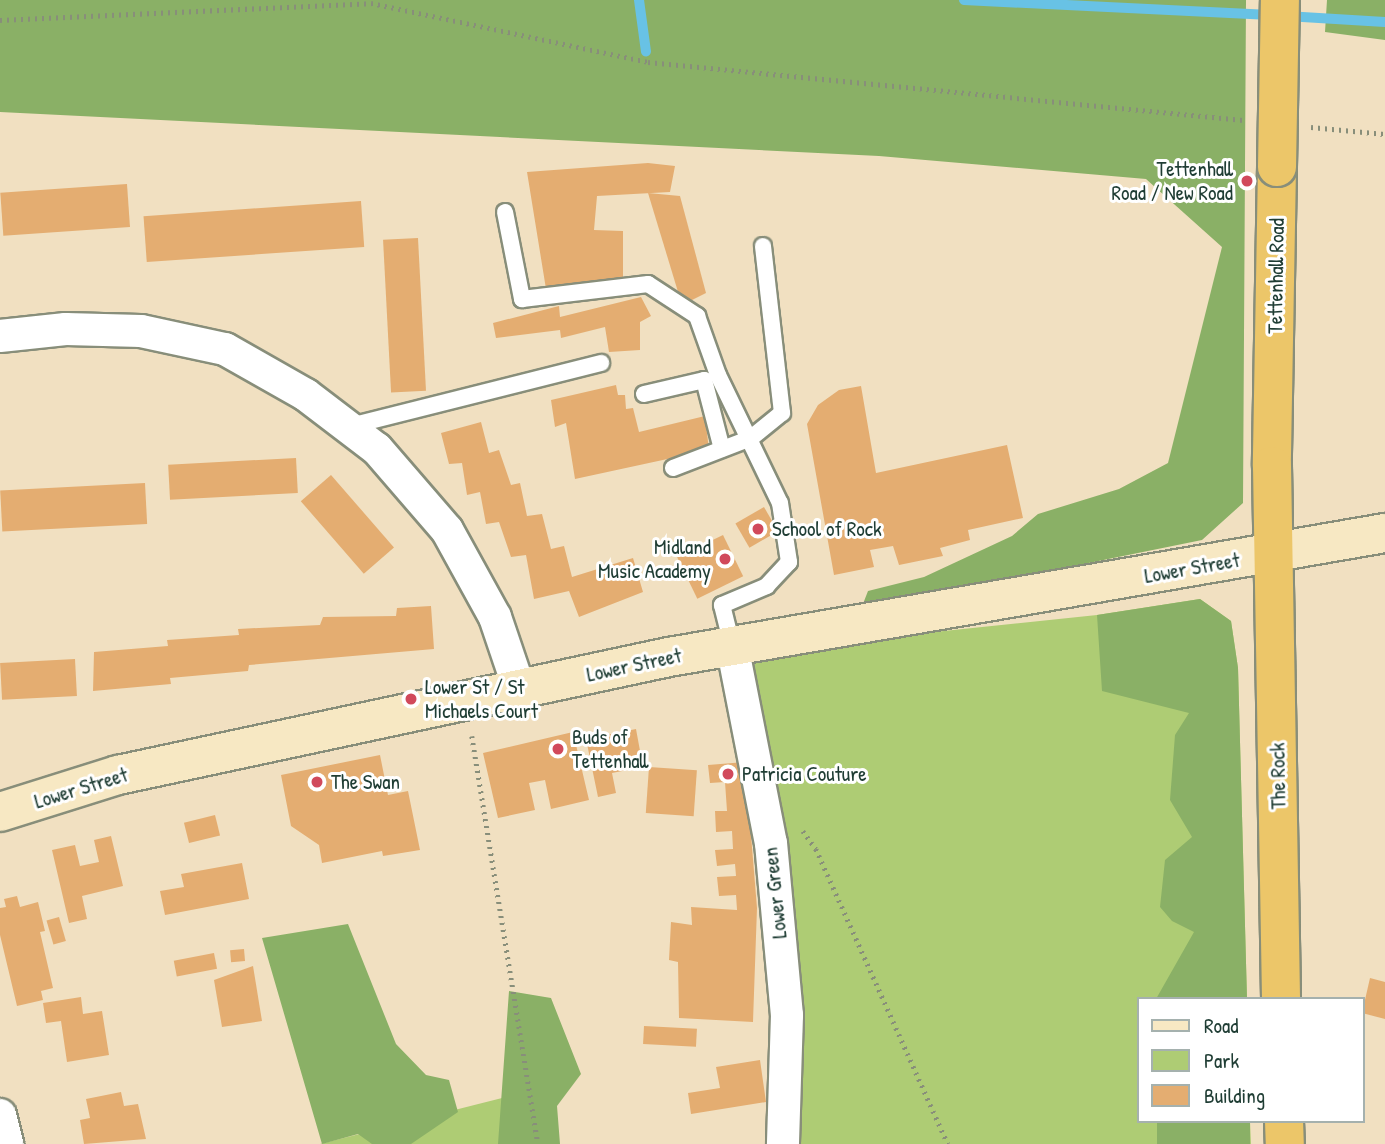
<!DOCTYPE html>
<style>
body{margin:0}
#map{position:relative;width:1385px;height:1144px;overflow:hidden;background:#f1e0c1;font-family:"Patrick Hand",sans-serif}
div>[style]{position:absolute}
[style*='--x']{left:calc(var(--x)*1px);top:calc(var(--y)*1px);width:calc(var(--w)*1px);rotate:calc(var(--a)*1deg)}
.green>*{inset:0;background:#aecc74}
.forest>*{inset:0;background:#8ab066;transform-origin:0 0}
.stream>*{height:10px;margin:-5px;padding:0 5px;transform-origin:5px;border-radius:5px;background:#68c2e5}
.building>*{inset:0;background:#e4ad71;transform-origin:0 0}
.path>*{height:4.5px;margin-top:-2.25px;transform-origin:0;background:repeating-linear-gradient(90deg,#888e7a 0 2px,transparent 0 7px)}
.roads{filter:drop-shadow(2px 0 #888e7a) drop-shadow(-2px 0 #888e7a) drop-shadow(0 2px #888e7a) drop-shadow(0 -2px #888e7a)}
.lane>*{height:16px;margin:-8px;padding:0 8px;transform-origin:8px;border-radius:8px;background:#fff}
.street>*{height:32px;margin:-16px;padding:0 16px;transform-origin:16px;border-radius:16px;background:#fff}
.secondary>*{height:38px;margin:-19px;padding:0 19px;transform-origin:19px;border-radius:19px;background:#f7e8c3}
.highway>*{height:38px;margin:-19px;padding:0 19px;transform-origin:19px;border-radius:19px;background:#ecc669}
.bridges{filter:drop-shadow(2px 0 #888e7a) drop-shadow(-2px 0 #888e7a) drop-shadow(0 2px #888e7a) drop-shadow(0 -2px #888e7a)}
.highway-bridge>*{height:38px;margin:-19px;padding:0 19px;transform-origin:19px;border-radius:19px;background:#ecc669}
.dots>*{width:19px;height:19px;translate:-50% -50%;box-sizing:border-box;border:4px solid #fff;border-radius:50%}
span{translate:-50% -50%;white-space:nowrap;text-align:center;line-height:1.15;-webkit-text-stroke:6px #fff;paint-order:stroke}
.poi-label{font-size:21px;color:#1f3d34}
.right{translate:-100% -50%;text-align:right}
.left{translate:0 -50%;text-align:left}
.street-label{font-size:21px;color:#1f3d34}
.legend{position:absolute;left:1137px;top:997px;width:228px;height:126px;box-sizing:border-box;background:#fff;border:2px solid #a5b1ae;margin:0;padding:9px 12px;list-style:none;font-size:21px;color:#1f3d34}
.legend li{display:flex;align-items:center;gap:14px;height:35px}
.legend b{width:35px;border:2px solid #a5b1ae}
</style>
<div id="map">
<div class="green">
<i style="clip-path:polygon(1200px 599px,1231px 621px,1238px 668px,1247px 999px,1138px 999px,1138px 1121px,1250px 1121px,1251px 1144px,794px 1144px,740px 660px,848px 641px,1097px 615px)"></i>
<i style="clip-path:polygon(542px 1088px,549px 1144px,320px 1144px)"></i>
</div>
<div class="forest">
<i style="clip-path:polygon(0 0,1246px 0,1243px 503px,1202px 540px,861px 609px,868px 591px,924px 577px,1012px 536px,1038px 514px,1119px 489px,1168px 463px,1222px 247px,1146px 179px,879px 156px,0 112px)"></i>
<i style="clip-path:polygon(1327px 0,1385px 0,1385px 40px,1325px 32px)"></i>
<i style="clip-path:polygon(1200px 599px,1231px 621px,1238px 668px,1247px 999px,1156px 999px,1194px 932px,1172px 921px,1160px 907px,1165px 860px,1192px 837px,1170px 800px,1175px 735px,1189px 713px,1102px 691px,1097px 615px)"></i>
<i style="clip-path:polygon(348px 924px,396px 1044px,426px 1075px,449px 1080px,458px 1112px,411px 1144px,372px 1144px,358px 1134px,322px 1144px,262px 938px)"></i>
<i style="clip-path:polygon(509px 991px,551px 998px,581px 1074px,557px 1106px,560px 1144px,498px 1144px)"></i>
<i style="left:1157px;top:1121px;width:93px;height:23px"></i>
</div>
<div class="stream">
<i style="--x:639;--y:0;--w:52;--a:82.3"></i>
<i style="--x:964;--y:0;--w:307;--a:2.8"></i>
<i style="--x:1286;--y:16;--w:99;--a:3.5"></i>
</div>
<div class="building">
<i style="clip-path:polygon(648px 163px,675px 166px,670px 192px,597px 196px,594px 230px,623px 231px,623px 277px,546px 289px,527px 172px)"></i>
<i style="left:127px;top:184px;width:43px;height:127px;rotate:86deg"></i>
<i style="clip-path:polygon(648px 193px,680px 196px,706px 293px,682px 305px)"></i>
<i style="left:361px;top:201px;width:46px;height:218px;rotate:86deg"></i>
<i style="left:418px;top:238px;width:153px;height:35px;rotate:87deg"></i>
<i style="clip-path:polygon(641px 297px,651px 316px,640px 322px,640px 350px,609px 352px,605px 327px,561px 338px,560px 330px,496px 338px,493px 323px,559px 306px,560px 317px)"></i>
<i style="clip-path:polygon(616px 385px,618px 395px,625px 395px,626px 409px,633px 408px,639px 432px,705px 416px,709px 450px,575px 479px,566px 423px,555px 427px,551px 400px)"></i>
<i style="clip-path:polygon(861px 386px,876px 473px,1007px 445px,1023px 518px,968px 530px,970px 540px,940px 548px,943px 556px,899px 565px,893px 546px,870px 550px,874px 567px,834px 575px,807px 424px,818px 405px,839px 390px)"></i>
<i style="clip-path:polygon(481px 422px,489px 453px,499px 450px,511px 485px,520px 483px,527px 516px,542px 514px,551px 549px,564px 546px,572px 577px,633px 558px,643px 592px,579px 617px,569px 591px,534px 599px,526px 555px,511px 557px,499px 522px,486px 524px,480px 492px,467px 495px,462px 463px,449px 464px,441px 433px)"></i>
<i style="left:296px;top:458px;width:35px;height:128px;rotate:87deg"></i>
<i style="left:331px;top:475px;width:96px;height:40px;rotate:49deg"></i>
<i style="left:145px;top:483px;width:41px;height:145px;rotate:87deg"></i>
<i style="left:764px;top:507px;width:28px;height:33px;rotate:60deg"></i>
<i style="left:723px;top:535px;width:46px;height:51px;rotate:64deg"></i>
<i style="clip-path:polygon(431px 606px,434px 649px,249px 665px,248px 671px,170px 678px,171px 684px,93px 691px,94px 652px,168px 646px,167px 640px,239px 635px,238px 629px,320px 625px,323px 617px,396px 616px,397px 608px)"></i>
<i style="left:75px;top:659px;width:37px;height:75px;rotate:87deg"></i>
<i style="clip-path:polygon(636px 729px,643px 767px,612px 773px,616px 793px,598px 797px,586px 739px)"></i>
<i style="clip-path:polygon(573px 732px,589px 800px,551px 809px,545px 780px,529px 783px,535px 810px,498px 818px,483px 753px)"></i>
<i style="clip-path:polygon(380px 755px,388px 795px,408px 791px,420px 850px,383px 856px,382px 851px,322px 863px,319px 845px,291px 826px,281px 775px)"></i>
<i style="clip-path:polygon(745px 762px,757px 908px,753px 1022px,679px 1018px,678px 962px,669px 960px,671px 922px,692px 925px,691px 907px,737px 910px,736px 895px,719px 896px,717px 877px,736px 876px,735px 864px,717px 866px,715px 850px,733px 849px,732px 831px,716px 832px,715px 811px,727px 811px,725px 782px,710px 783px,708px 765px)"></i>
<i style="left:649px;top:767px;width:48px;height:46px;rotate:4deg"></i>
<i style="left:215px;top:815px;width:21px;height:32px;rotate:76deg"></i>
<i style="clip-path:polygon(111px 836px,123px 886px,82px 896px,87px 919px,69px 923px,52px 850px,75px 845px,80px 866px,99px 862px,94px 840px)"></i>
<i style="clip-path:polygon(242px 863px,249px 899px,165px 915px,160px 891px,184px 887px,181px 874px)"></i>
<i style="clip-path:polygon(17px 896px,20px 907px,38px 902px,45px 931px,40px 932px,53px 988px,41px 991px,43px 1000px,17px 1006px,0 935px,0 908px,6px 907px,4px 899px)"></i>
<i style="left:59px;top:917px;width:25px;height:13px;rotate:74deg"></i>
<i style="left:244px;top:949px;width:12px;height:14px;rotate:85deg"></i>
<i style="left:214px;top:953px;width:16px;height:41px;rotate:79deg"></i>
<i style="clip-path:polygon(253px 966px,262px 1021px,222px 1027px,214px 980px)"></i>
<i style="clip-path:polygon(1370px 978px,1385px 982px,1385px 1019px,1362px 1013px)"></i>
<i style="clip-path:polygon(81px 997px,83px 1014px,102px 1011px,109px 1055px,67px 1062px,61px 1021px,46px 1023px,43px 1003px)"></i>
<i style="left:644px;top:1026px;width:53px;height:18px;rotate:3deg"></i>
<i style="clip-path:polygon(760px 1060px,766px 1102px,691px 1114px,688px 1093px,720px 1088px,716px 1067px)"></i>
<i style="clip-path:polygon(121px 1092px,124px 1106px,138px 1104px,146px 1139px,84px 1144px,80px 1120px,90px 1118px,86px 1099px)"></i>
</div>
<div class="path">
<i style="--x:0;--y:20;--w:371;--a:-2.6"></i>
<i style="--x:371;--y:3;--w:283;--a:12"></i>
<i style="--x:648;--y:62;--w:598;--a:5.57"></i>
<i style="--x:1311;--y:127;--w:74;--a:5.4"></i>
<i style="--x:472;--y:736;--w:413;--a:80.8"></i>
<i style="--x:803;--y:831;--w:22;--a:54"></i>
<i style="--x:816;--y:849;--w:323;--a:65.9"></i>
</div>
<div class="roads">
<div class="lane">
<i style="--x:505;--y:212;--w:89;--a:78.9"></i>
<i style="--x:522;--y:299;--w:127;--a:-6.8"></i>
<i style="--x:648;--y:284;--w:59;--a:33.1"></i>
<i style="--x:697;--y:316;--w:63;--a:70.4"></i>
<i style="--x:718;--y:375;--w:142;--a:64.2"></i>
<i style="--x:780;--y:503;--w:60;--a:81.3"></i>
<i style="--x:789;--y:562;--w:33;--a:133"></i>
<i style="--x:767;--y:586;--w:49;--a:157.1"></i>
<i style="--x:722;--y:605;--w:41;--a:76"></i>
<i style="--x:644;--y:394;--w:62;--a:-13.1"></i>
<i style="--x:704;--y:380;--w:71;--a:75.4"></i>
<i style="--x:350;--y:426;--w:259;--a:-14.1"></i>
<i style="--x:673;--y:468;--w:84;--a:-21"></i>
<i style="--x:751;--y:438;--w:40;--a:-39"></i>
<i style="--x:782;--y:413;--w:168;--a:-96.5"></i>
</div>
<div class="street">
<i style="--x:0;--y:336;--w:66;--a:-6.1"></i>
<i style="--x:66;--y:329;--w:75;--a:1.5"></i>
<i style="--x:141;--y:331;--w:86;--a:12.1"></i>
<i style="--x:225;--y:349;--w:93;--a:29.6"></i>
<i style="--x:306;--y:395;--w:89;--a:37.3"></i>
<i style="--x:377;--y:449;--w:107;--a:49.2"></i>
<i style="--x:447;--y:530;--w:99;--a:61.1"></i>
<i style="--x:495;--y:617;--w:78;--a:71.3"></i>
<i style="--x:732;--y:645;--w:202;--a:78.9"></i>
<i style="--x:771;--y:843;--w:173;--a:84.7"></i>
<i style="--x:787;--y:1015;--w:129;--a:91.8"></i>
<i style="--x:0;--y:1115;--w:30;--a:76"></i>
</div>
<div class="secondary">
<i style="--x:0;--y:812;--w:124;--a:-17.4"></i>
<i style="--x:118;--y:775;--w:563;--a:-12.09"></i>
<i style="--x:669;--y:657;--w:727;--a:-9.83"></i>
</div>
<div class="highway">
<i style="--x:1277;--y:167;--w:299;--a:91"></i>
<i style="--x:1272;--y:466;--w:533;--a:89.03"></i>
<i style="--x:1284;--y:1121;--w:23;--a:88"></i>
</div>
</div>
<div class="bridges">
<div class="highway-bridge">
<i style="--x:1277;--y:167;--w:167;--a:-89"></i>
</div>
</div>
<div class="dots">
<i style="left:1247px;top:181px;background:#d1495b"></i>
<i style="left:758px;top:529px;background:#d1495b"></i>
<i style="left:725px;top:559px;background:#d1495b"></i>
<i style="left:411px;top:699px;background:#d1495b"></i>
<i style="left:558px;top:749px;background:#d1495b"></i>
<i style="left:728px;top:774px;background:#d1495b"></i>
<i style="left:317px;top:782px;background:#d1495b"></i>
</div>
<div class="poi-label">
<span class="right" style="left:1233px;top:181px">Tettenhall<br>Road / New Road</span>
<span class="left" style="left:772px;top:529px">School of Rock</span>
<span class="right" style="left:711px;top:559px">Midland<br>Music Academy</span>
<span class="left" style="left:425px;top:699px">Lower St / St<br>Michaels Court</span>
<span class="left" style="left:572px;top:749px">Buds of<br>Tettenhall</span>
<span class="left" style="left:742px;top:774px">Patricia Couture</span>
<span class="left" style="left:331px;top:782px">The Swan</span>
</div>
<div class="street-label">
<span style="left:1276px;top:276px;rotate:-89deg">Tettenhall Road</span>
<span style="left:1192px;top:568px;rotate:-10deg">Lower Street</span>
<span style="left:634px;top:665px;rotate:-12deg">Lower Street</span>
<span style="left:1278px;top:776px;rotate:-91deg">The Rock</span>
<span style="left:81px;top:788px;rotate:-17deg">Lower Street</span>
<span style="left:775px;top:893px;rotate:-96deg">Lower Green</span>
</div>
<ul class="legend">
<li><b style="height:9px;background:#f7e8c3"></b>Road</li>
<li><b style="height:19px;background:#aecc74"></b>Park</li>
<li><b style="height:19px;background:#e4ad71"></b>Building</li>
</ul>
</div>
